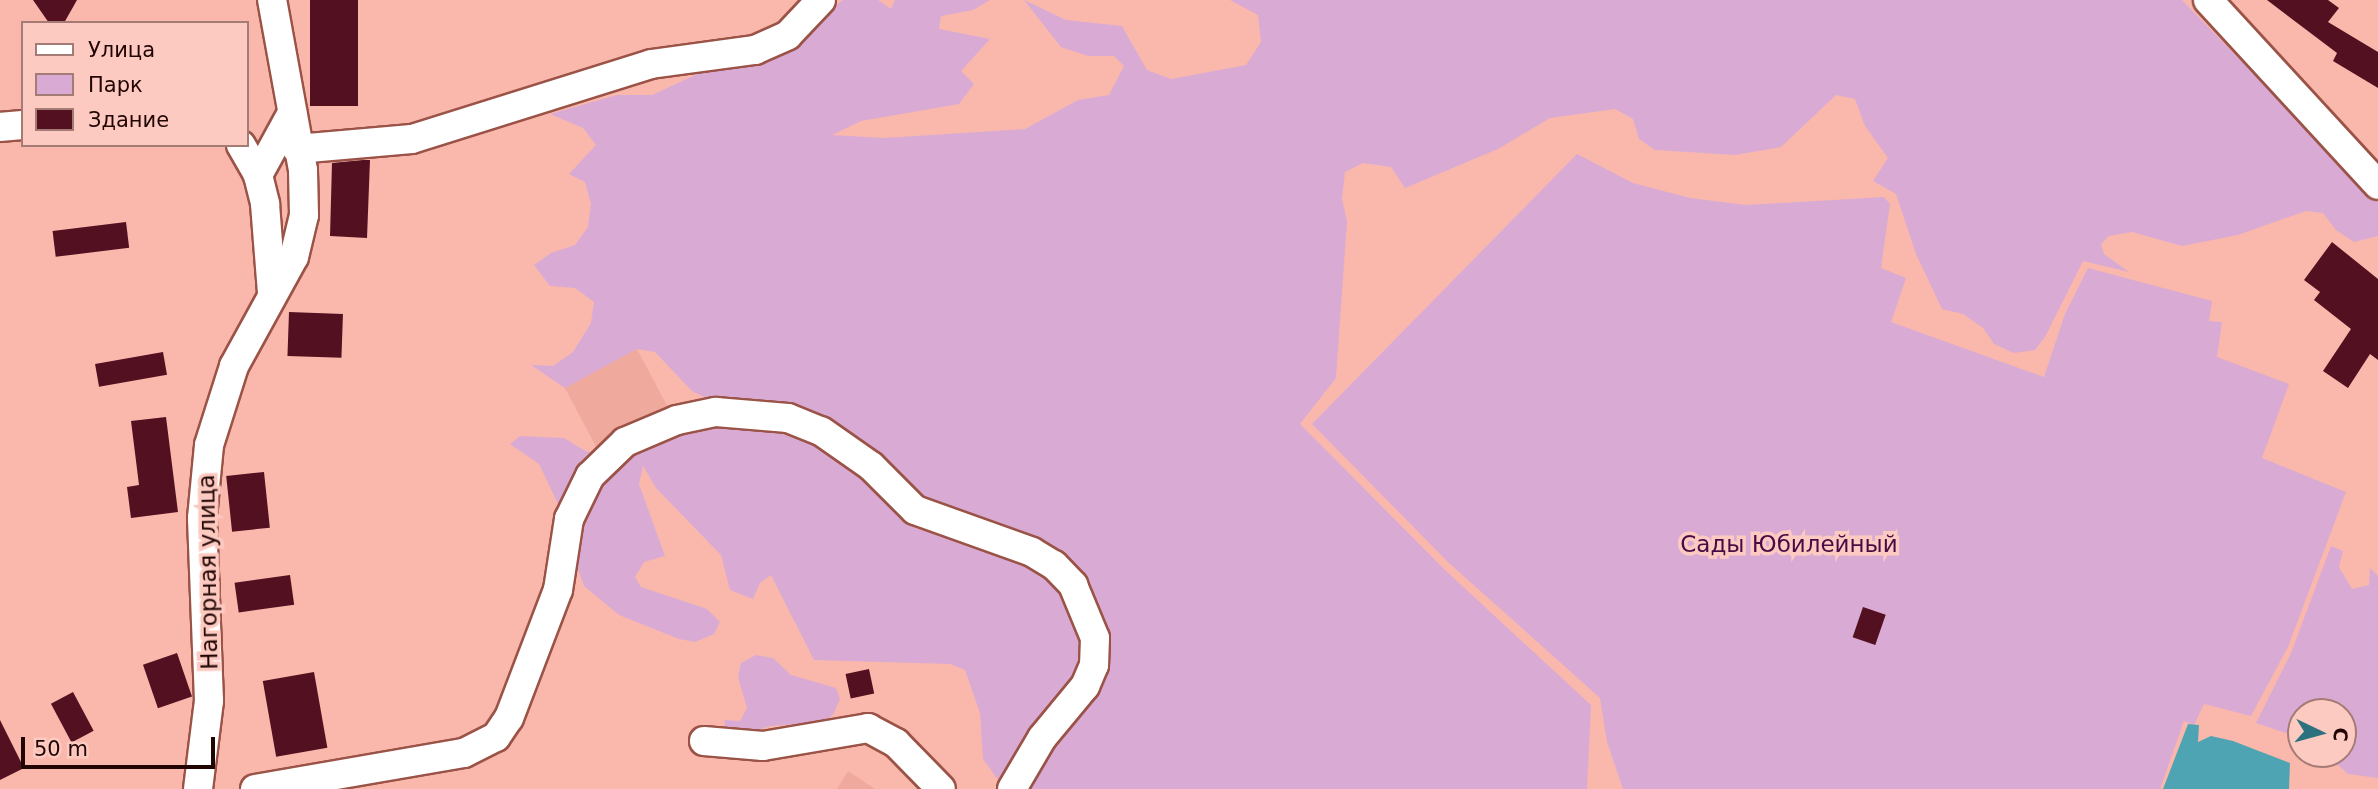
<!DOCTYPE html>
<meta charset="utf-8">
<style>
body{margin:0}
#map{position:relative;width:2378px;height:789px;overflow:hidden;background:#fab8ac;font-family:"DejaVu Sans",sans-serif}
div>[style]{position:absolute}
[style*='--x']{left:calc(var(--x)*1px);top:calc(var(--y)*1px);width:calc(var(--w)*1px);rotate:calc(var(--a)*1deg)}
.built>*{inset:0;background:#f0aa9d;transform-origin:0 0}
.green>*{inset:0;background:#d9abd4}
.water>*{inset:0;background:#4fa4b3}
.building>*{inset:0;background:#531021;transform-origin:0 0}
.roads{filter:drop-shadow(2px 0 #9b5347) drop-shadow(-2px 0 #9b5347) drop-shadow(0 2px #9b5347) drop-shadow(0 -2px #9b5347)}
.minor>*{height:28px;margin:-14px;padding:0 14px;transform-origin:14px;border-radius:14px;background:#fff}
span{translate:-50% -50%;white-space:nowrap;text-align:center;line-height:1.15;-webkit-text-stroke:7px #fdcac1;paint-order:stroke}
.park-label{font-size:23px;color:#480b45}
.street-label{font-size:23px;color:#200503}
.legend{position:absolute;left:21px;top:21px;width:228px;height:126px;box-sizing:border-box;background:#fdcac1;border:2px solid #a57b75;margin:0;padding:9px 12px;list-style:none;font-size:21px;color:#200503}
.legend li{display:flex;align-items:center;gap:14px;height:35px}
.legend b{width:35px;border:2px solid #a57b75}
.north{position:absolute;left:2287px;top:698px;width:70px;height:70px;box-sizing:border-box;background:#fdcac1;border:2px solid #a57b75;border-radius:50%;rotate:95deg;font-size:19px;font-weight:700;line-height:28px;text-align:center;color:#200503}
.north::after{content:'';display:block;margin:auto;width:24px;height:32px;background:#2b727e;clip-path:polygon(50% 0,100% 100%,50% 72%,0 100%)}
.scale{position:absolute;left:21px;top:737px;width:194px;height:32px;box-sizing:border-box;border:4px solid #200503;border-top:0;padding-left:9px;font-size:21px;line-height:24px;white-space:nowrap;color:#200503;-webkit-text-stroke:5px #fdcac1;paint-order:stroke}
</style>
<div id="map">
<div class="built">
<i style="left:637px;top:349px;width:67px;height:82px;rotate:62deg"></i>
<i style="clip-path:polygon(848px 771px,875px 789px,837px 789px)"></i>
</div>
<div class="green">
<i style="clip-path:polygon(843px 0,878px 0,891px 9px,895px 0,990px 0,973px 10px,941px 16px,939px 29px,990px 39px,961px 71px,974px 84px,959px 104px,861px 121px,832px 135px,884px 138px,1025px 129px,1078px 100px,1109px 95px,1124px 66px,1114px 56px,1088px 56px,1061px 47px,1024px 0,1066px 20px,1122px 26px,1147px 70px,1171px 79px,1246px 65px,1261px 42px,1258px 15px,1230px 0,2182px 0,2378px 202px,2378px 236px,2354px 242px,2336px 230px,2323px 213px,2306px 211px,2238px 235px,2182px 246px,2132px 232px,2109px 236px,2101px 244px,2104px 254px,2129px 272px,2083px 261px,2045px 337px,2035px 350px,2014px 353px,1994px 344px,1983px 328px,1963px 314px,1942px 309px,1916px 254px,1896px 194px,1873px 181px,1888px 158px,1865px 126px,1855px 99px,1836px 95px,1781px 147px,1735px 155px,1655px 150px,1639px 139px,1633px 119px,1615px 109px,1550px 118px,1498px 149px,1405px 188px,1391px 167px,1363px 163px,1345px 172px,1342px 199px,1347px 221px,1336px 378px,1300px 424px,1445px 570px,1591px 705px,1587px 789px,1028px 789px,1044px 757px,1089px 703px,1101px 679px,1103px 623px,1095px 596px,1055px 549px,1026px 534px,937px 507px,912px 492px,868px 447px,838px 425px,808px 413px,714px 402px,692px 391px,655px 352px,637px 349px,565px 388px,531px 365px,553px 366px,573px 352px,591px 323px,594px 302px,575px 288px,550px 286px,534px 265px,551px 253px,575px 245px,588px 227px,591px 204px,585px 182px,569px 174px,596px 145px,583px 128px,550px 114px,617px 95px,652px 95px,823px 16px)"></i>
<i style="clip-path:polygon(1577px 154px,1633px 183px,1690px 198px,1746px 205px,1884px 197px,1890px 204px,1881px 268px,1906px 278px,1891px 322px,2044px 377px,2065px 314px,2088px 268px,2212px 301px,2209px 321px,2222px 322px,2217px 357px,2289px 384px,2262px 458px,2346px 492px,2288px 647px,2251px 716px,2204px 704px,2194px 725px,2184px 721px,2160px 789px,1623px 789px,1607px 742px,1600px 698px,1449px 563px,1312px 424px)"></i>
<i style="clip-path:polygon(712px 426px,759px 426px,831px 451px,915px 528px,1012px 559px,1038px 570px,1061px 590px,1071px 606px,1081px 642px,1075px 677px,998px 780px,983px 759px,980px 713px,965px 670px,950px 664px,814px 660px,771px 575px,760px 583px,753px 599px,730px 590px,721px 555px,656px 488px,643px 466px,639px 484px,665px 556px,644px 562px,635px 577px,641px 587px,707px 609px,720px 622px,714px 634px,695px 642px,679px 639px,619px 615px,584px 586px,575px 561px,583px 509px,611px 463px,640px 448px)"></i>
<i style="clip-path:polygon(520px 436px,564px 438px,587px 452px,600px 452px,561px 510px,539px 464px,510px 444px)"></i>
<i style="clip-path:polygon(2331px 546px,2343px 551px,2339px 567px,2352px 589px,2369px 585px,2370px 568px,2378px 576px,2378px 778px,2348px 774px,2326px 754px,2343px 754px,2343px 712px,2301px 712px,2301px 738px,2256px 723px,2291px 653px)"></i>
<i style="clip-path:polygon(756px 655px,773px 658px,791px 675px,836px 688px,840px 699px,833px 715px,823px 722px,771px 726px,742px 734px,726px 729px,724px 720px,740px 721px,747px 708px,738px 677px,741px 663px)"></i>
</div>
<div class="water">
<i style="clip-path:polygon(2188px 724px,2199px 725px,2198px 742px,2211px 736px,2233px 741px,2290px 763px,2289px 789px,2163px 789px)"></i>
</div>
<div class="building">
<i style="clip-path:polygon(33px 0,77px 0,64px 23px,49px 23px)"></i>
<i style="left:310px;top:0;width:48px;height:106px"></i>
<i style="clip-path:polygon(2267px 0,2328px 0,2339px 8px,2328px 22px,2378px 52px,2378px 88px,2333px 61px,2337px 53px)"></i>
<i style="clip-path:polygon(363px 160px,370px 160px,367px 238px,330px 236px,332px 163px)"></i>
<i style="left:126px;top:222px;width:26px;height:74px;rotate:83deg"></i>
<i style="clip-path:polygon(2332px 242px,2378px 279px,2378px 360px,2370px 354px,2348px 388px,2323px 371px,2351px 329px,2314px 300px,2320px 292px,2304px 280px)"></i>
<i style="left:289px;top:312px;width:54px;height:44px;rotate:2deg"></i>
<i style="left:163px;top:352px;width:23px;height:69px;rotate:80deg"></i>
<i style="clip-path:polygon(166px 417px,178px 512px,131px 518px,127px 487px,139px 485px,131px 421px)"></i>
<i style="left:264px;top:472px;width:56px;height:38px;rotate:84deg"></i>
<i style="left:290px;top:575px;width:30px;height:56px;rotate:82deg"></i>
<i style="left:1863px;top:607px;width:24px;height:32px;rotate:19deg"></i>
<i style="left:177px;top:653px;width:46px;height:36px;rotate:71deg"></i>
<i style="left:869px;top:669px;width:25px;height:24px;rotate:78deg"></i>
<i style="left:314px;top:672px;width:77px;height:52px;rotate:80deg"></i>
<i style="left:73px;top:692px;width:44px;height:25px;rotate:62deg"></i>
<i style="clip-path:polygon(0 720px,24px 768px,0 780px)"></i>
</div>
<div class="roads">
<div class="minor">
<i style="--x:2208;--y:0;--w:251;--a:47.4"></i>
<i style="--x:0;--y:127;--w:23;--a:-5"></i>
<i style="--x:241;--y:145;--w:34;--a:60"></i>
<i style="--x:258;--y:175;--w:30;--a:76"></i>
<i style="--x:265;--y:204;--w:89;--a:85.5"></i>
<i style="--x:297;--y:149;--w:115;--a:-5"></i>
<i style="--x:412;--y:139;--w:250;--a:-17.4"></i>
<i style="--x:651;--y:64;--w:105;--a:-7.7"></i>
<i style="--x:755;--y:50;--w:36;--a:-24"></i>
<i style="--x:788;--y:35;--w:48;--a:-46.7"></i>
<i style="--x:258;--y:175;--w:71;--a:-61.3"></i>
<i style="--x:704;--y:741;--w:59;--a:4.8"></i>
<i style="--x:763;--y:746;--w:107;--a:-9.7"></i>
<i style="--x:868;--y:728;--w:32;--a:28"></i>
<i style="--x:896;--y:743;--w:64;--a:45.6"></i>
<i style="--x:198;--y:789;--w:89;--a:-82.9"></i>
<i style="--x:209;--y:701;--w:183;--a:-92.2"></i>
<i style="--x:202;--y:518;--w:73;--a:-84.5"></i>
<i style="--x:209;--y:445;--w:83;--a:-72.4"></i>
<i style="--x:234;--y:366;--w:124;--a:-61.2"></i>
<i style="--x:294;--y:257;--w:43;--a:-76.6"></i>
<i style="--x:304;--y:215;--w:45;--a:-91.3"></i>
<i style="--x:303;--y:170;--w:173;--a:-100.3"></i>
<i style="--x:255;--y:789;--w:212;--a:-9.8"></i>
<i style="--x:464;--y:753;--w:36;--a:-27"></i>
<i style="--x:496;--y:737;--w:23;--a:-56"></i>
<i style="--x:509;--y:718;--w:137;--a:-69.1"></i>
<i style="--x:558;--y:590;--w:72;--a:-81.2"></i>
<i style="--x:569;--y:519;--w:48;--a:-64"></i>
<i style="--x:590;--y:476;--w:49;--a:-44.2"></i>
<i style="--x:625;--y:442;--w:56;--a:-22.9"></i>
<i style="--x:677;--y:420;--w:40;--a:-12"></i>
<i style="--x:716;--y:412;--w:72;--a:4.8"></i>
<i style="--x:788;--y:418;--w:35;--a:22"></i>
<i style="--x:821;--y:431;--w:61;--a:35"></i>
<i style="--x:871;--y:466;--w:62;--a:45"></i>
<i style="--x:915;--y:510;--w:124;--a:19.7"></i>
<i style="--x:1032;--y:552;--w:26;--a:31"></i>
<i style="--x:1054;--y:565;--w:28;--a:46"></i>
<i style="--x:1073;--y:585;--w:57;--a:67.5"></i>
<i style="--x:1095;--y:638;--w:27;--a:92"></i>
<i style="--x:1094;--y:665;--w:23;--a:113"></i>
<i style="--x:1085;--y:686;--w:67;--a:129.6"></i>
<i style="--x:1042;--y:738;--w:59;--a:120.5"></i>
</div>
</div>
<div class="park-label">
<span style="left:1789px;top:544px">Сады Юбилейный</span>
</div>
<div class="street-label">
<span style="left:208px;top:572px;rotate:-91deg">Нагорная улица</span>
</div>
<ul class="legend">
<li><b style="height:9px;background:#fff"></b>Улица</li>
<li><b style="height:19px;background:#d9abd4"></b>Парк</li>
<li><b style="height:19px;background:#531021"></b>Здание</li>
</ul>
<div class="north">С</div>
<div class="scale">50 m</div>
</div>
